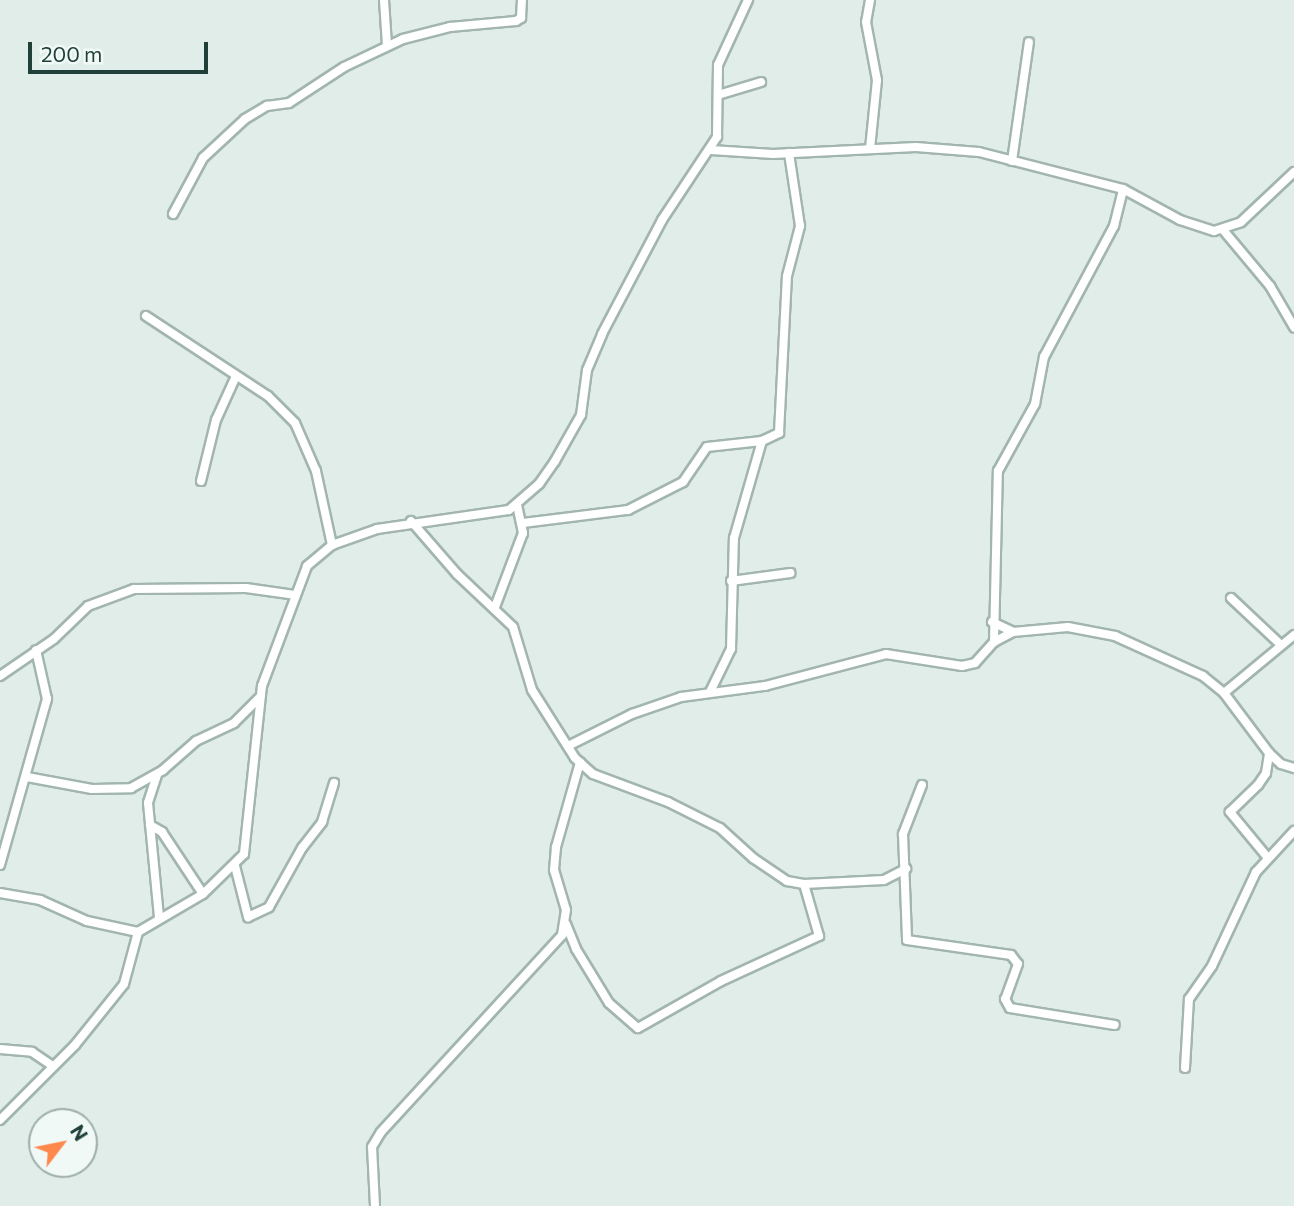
<!DOCTYPE html>
<style>
body{margin:0}
#map{position:relative;width:1294px;height:1206px;overflow:hidden;background:#e0ede8;font-family:Commissioner,sans-serif}
div>[style]{position:absolute}
[style*='--x']{left:calc(var(--x)*1px);top:calc(var(--y)*1px);width:calc(var(--w)*1px);rotate:calc(var(--a)*1deg)}
.roads{filter:drop-shadow(2px 0 #a2b5b0) drop-shadow(-2px 0 #a2b5b0) drop-shadow(0 2px #a2b5b0) drop-shadow(0 -2px #a2b5b0)}
.minor>*{height:8px;margin:-4px;padding:0 4px;transform-origin:4px;border-radius:4px;background:#fff}
span{translate:-50% -50%;white-space:nowrap;text-align:center;line-height:1.15;-webkit-text-stroke:7px #f1f9f6;paint-order:stroke}
.north{position:absolute;left:28px;top:1108px;width:70px;height:70px;box-sizing:border-box;background:#f1f9f6;border:2px solid #9dafaa;border-radius:50%;rotate:58deg;font-size:19px;font-weight:700;line-height:28px;text-align:center;color:#1f3f39}
.north::after{content:'';display:block;margin:auto;width:24px;height:32px;background:#fe884c;clip-path:polygon(50% 0,100% 100%,50% 72%,0 100%)}
.scale{position:absolute;left:28px;top:42px;width:180px;height:32px;box-sizing:border-box;border:4px solid #1f3f39;border-top:0;padding-left:9px;font-size:21px;line-height:24px;white-space:nowrap;color:#1f3f39;-webkit-text-stroke:5px #f1f9f6;paint-order:stroke}
</style>
<div id="map">
<div class="roads">
<div class="minor">
<i style="--x:384;--y:0;--w:45;--a:86.2"></i>
<i style="--x:870;--y:0;--w:22;--a:100"></i>
<i style="--x:866;--y:22;--w:59;--a:79.3"></i>
<i style="--x:877;--y:80;--w:69;--a:95.8"></i>
<i style="--x:718;--y:95;--w:45;--a:-16.8"></i>
<i style="--x:711;--y:150;--w:62;--a:3.7"></i>
<i style="--x:773;--y:154;--w:143;--a:-2.8"></i>
<i style="--x:916;--y:147;--w:63;--a:4.5"></i>
<i style="--x:979;--y:152;--w:149;--a:14.4"></i>
<i style="--x:1123;--y:189;--w:65;--a:28.5"></i>
<i style="--x:1180;--y:220;--w:36;--a:18"></i>
<i style="--x:1214;--y:231;--w:28;--a:-18"></i>
<i style="--x:1241;--y:222;--w:73;--a:-43.3"></i>
<i style="--x:1012;--y:161;--w:120;--a:-81.9"></i>
<i style="--x:173;--y:214;--w:64;--a:-61.8"></i>
<i style="--x:203;--y:158;--w:57;--a:-42.9"></i>
<i style="--x:245;--y:119;--w:26;--a:-31"></i>
<i style="--x:267;--y:106;--w:22;--a:-8"></i>
<i style="--x:289;--y:103;--w:66;--a:-33.2"></i>
<i style="--x:344;--y:67;--w:65;--a:-25.4"></i>
<i style="--x:403;--y:39;--w:49;--a:-14.3"></i>
<i style="--x:450;--y:27;--w:66;--a:-5.2"></i>
<i style="--x:516;--y:21;--w:6;--a:-31"></i>
<i style="--x:521;--y:18;--w:18;--a:-87"></i>
<i style="--x:1224;--y:231;--w:72;--a:50.1"></i>
<i style="--x:1270;--y:286;--w:48;--a:59.7"></i>
<i style="--x:146;--y:316;--w:146;--a:33.3"></i>
<i style="--x:268;--y:396;--w:38;--a:45"></i>
<i style="--x:295;--y:423;--w:52;--a:66.4"></i>
<i style="--x:316;--y:471;--w:76;--a:77.8"></i>
<i style="--x:201;--y:481;--w:63;--a:-76.2"></i>
<i style="--x:216;--y:420;--w:48;--a:-65.6"></i>
<i style="--x:411;--y:521;--w:70;--a:49"></i>
<i style="--x:457;--y:574;--w:77;--a:43.4"></i>
<i style="--x:513;--y:627;--w:66;--a:73.2"></i>
<i style="--x:532;--y:690;--w:80;--a:57.7"></i>
<i style="--x:575;--y:758;--w:24;--a:42"></i>
<i style="--x:593;--y:774;--w:80;--a:20.5"></i>
<i style="--x:668;--y:802;--w:58;--a:26.6"></i>
<i style="--x:720;--y:828;--w:45;--a:42.3"></i>
<i style="--x:753;--y:858;--w:41;--a:34.1"></i>
<i style="--x:787;--y:881;--w:17;--a:10"></i>
<i style="--x:804;--y:884;--w:80;--a:-2.9"></i>
<i style="--x:884;--y:880;--w:25;--a:-27"></i>
<i style="--x:523;--y:523;--w:106;--a:-7.1"></i>
<i style="--x:628;--y:510;--w:62;--a:-27"></i>
<i style="--x:683;--y:482;--w:42;--a:-55.6"></i>
<i style="--x:707;--y:447;--w:55;--a:-6.2"></i>
<i style="--x:762;--y:441;--w:19;--a:-25"></i>
<i style="--x:779;--y:433;--w:157;--a:-87.1"></i>
<i style="--x:787;--y:276;--w:52;--a:-75.4"></i>
<i style="--x:800;--y:226;--w:74;--a:-98.6"></i>
<i style="--x:731;--y:581;--w:60;--a:-7.7"></i>
<i style="--x:1231;--y:598;--w:67;--a:43.2"></i>
<i style="--x:495;--y:607;--w:79;--a:-69.3"></i>
<i style="--x:523;--y:533;--w:29;--a:-102"></i>
<i style="--x:992;--y:622;--w:23;--a:25"></i>
<i style="--x:994;--y:642;--w:171;--a:-88.7"></i>
<i style="--x:998;--y:471;--w:77;--a:-61.1"></i>
<i style="--x:1035;--y:404;--w:48;--a:-79.2"></i>
<i style="--x:1044;--y:357;--w:149;--a:-61.9"></i>
<i style="--x:1114;--y:226;--w:38;--a:-76"></i>
<i style="--x:0;--y:676;--w:65;--a:-34.4"></i>
<i style="--x:54;--y:639;--w:47;--a:-44.1"></i>
<i style="--x:88;--y:606;--w:49;--a:-20.3"></i>
<i style="--x:134;--y:589;--w:112;--a:-0.5"></i>
<i style="--x:246;--y:588;--w:49;--a:8.1"></i>
<i style="--x:710;--y:692;--w:48;--a:-64"></i>
<i style="--x:731;--y:649;--w:111;--a:-88.5"></i>
<i style="--x:734;--y:538;--w:101;--a:-73.9"></i>
<i style="--x:1224;--y:693;--w:91;--a:-39.6"></i>
<i style="--x:568;--y:746;--w:72;--a:-26.6"></i>
<i style="--x:632;--y:714;--w:52;--a:-19.1"></i>
<i style="--x:681;--y:697;--w:85;--a:-7.5"></i>
<i style="--x:765;--y:686;--w:125;--a:-14.8"></i>
<i style="--x:886;--y:654;--w:77;--a:9"></i>
<i style="--x:962;--y:666;--w:13;--a:-13"></i>
<i style="--x:975;--y:663;--w:28;--a:-48"></i>
<i style="--x:994;--y:642;--w:21;--a:-28"></i>
<i style="--x:1013;--y:632;--w:55;--a:-5.2"></i>
<i style="--x:1068;--y:627;--w:48;--a:10.8"></i>
<i style="--x:1115;--y:636;--w:97;--a:24.4"></i>
<i style="--x:1203;--y:676;--w:27;--a:39"></i>
<i style="--x:1224;--y:693;--w:75;--a:53.1"></i>
<i style="--x:1269;--y:753;--w:16;--a:43"></i>
<i style="--x:1281;--y:764;--w:14;--a:17"></i>
<i style="--x:157;--y:775;--w:29;--a:108"></i>
<i style="--x:148;--y:803;--w:115;--a:84.5"></i>
<i style="--x:27;--y:777;--w:66;--a:10.5"></i>
<i style="--x:92;--y:789;--w:39;--a:-1"></i>
<i style="--x:131;--y:788;--w:37;--a:-29"></i>
<i style="--x:163;--y:770;--w:44;--a:-41.3"></i>
<i style="--x:196;--y:741;--w:42;--a:-25.3"></i>
<i style="--x:234;--y:723;--w:37;--a:-45"></i>
<i style="--x:922;--y:785;--w:53;--a:111.2"></i>
<i style="--x:903;--y:834;--w:106;--a:87.8"></i>
<i style="--x:907;--y:940;--w:105;--a:8.2"></i>
<i style="--x:1011;--y:955;--w:11;--a:52"></i>
<i style="--x:1018;--y:964;--w:37;--a:110"></i>
<i style="--x:1005;--y:999;--w:10;--a:61"></i>
<i style="--x:1010;--y:1008;--w:106;--a:9.2"></i>
<i style="--x:150;--y:825;--w:14;--a:30"></i>
<i style="--x:162;--y:832;--w:74;--a:56.5"></i>
<i style="--x:1268;--y:858;--w:60;--a:-129.6"></i>
<i style="--x:1230;--y:812;--w:39;--a:-44"></i>
<i style="--x:1258;--y:785;--w:14;--a:-56"></i>
<i style="--x:1266;--y:773;--w:20;--a:-81"></i>
<i style="--x:0;--y:865;--w:173;--a:-74.2"></i>
<i style="--x:47;--y:699;--w:50;--a:-102.7"></i>
<i style="--x:235;--y:866;--w:53;--a:75.7"></i>
<i style="--x:248;--y:917;--w:23;--a:-25"></i>
<i style="--x:269;--y:907;--w:68;--a:-60.8"></i>
<i style="--x:302;--y:848;--w:33;--a:-52"></i>
<i style="--x:322;--y:822;--w:41;--a:-72.9"></i>
<i style="--x:0;--y:893;--w:41;--a:9.9"></i>
<i style="--x:40;--y:900;--w:51;--a:24.1"></i>
<i style="--x:87;--y:921;--w:52;--a:12.2"></i>
<i style="--x:566;--y:924;--w:27;--a:68"></i>
<i style="--x:576;--y:949;--w:63;--a:58.6"></i>
<i style="--x:609;--y:1003;--w:38;--a:41"></i>
<i style="--x:638;--y:1028;--w:95;--a:-29.5"></i>
<i style="--x:721;--y:981;--w:108;--a:-24.7"></i>
<i style="--x:819;--y:936;--w:54;--a:-106.1"></i>
<i style="--x:0;--y:1049;--w:32;--a:5"></i>
<i style="--x:32;--y:1052;--w:25;--a:34"></i>
<i style="--x:1185;--y:1068;--w:69;--a:-86.7"></i>
<i style="--x:1189;--y:999;--w:40;--a:-55.1"></i>
<i style="--x:1212;--y:966;--w:104;--a:-64.9"></i>
<i style="--x:1256;--y:872;--w:56;--a:-47.2"></i>
<i style="--x:0;--y:1120;--w:106;--a:-45"></i>
<i style="--x:75;--y:1045;--w:78;--a:-51.2"></i>
<i style="--x:124;--y:984;--w:54;--a:-74.9"></i>
<i style="--x:138;--y:932;--w:75;--a:-30.3"></i>
<i style="--x:203;--y:894;--w:57;--a:-44.3"></i>
<i style="--x:244;--y:854;--w:169;--a:-83.9"></i>
<i style="--x:262;--y:686;--w:128;--a:-69.4"></i>
<i style="--x:307;--y:566;--w:33;--a:-40"></i>
<i style="--x:332;--y:545;--w:48;--a:-19.6"></i>
<i style="--x:377;--y:529;--w:133;--a:-8.2"></i>
<i style="--x:509;--y:510;--w:40;--a:-41"></i>
<i style="--x:539;--y:484;--w:28;--a:-55"></i>
<i style="--x:555;--y:461;--w:53;--a:-60.5"></i>
<i style="--x:581;--y:415;--w:45;--a:-82.4"></i>
<i style="--x:587;--y:370;--w:39;--a:-67"></i>
<i style="--x:602;--y:334;--w:129;--a:-62.2"></i>
<i style="--x:662;--y:220;--w:100;--a:-56.5"></i>
<i style="--x:717;--y:137;--w:72;--a:-89.2"></i>
<i style="--x:718;--y:65;--w:72;--a:-65.2"></i>
<i style="--x:375;--y:1206;--w:59;--a:-92.9"></i>
<i style="--x:372;--y:1147;--w:17;--a:-59"></i>
<i style="--x:381;--y:1132;--w:268;--a:-47.4"></i>
<i style="--x:562;--y:935;--w:25;--a:-81"></i>
<i style="--x:566;--y:910;--w:42;--a:-106.7"></i>
<i style="--x:554;--y:870;--w:23;--a:-85"></i>
<i style="--x:556;--y:847;--w:88;--a:-74.2"></i>
</div>
</div>
<div class="north">N</div>
<div class="scale">200 m</div>
</div>
